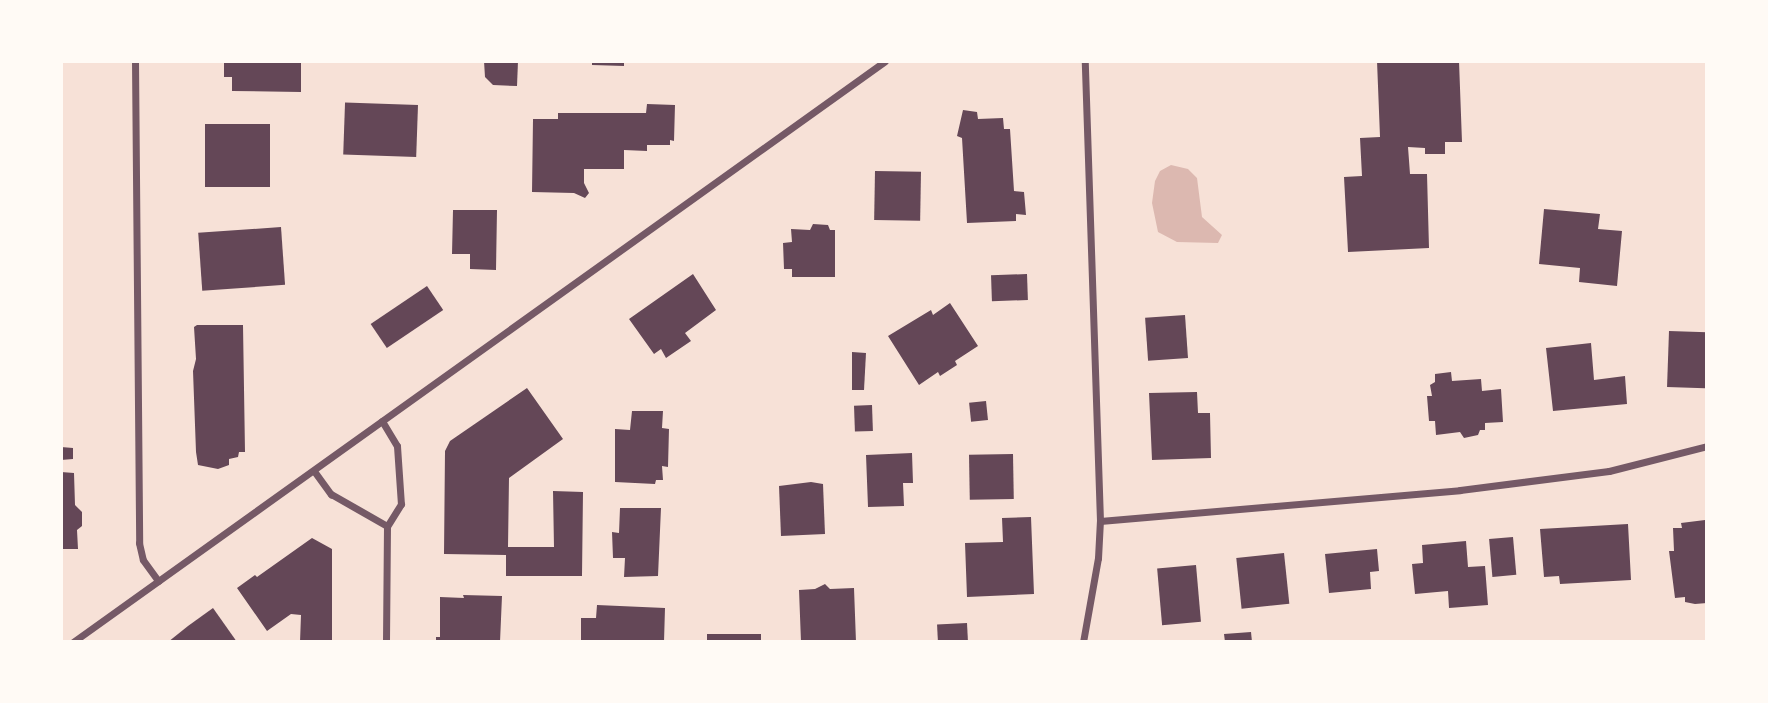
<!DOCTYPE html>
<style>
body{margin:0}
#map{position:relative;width:1768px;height:703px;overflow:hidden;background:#f7e1d7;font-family:Montserrat,sans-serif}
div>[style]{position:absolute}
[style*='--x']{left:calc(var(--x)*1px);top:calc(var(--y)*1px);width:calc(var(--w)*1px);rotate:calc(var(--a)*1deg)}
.water>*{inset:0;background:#dcb8b0}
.building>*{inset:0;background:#644757;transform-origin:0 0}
.minor>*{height:7px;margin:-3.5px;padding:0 3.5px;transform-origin:3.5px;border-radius:3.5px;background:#755966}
span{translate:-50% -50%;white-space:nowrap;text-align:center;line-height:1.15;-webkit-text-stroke:6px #fffaf5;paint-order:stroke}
.frame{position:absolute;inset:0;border:63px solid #fffaf5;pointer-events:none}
</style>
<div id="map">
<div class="water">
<i style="clip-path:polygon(1171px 165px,1188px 169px,1197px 178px,1202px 217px,1222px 235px,1218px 243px,1177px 242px,1158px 232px,1152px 203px,1155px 181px,1160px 171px)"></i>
</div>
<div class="building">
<i style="clip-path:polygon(224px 61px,301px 61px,301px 92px,232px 91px,232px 77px,224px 77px)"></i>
<i style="clip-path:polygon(484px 61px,518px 61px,517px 86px,493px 85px,485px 77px)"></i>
<i style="clip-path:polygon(592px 61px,624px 61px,624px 66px,592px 65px)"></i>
<i style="clip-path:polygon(1377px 61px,1459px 61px,1462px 142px,1445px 142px,1445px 154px,1425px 154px,1425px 148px,1408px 147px,1410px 174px,1427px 174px,1429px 248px,1348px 252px,1344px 177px,1362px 176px,1360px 138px,1380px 137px)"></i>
<i style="clip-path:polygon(647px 104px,675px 105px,674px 141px,670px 140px,670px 145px,647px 145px,647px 151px,624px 150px,624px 169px,584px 169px,584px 183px,589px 193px,585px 198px,574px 193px,532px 192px,533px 119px,558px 119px,558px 113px,646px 113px)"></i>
<i style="left:418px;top:105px;width:52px;height:73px;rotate:92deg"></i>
<i style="clip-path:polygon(963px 110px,977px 112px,978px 119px,1003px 118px,1004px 129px,1010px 129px,1014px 191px,1024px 192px,1026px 215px,1016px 214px,1016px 221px,967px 223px,962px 138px,957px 136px)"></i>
<i style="left:205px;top:124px;width:65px;height:63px"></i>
<i style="left:875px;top:171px;width:46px;height:49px;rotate:1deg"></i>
<i style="clip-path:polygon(1544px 209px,1600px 214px,1598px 229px,1622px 231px,1617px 286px,1579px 282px,1580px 268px,1539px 264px)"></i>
<i style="clip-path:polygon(453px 210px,497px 210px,496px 270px,470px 269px,470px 254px,452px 254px)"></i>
<i style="clip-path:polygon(813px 224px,828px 225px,830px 230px,835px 230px,835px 277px,792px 277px,792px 269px,784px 269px,783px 243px,792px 242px,791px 229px,810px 230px)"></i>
<i style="left:281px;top:227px;width:58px;height:83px;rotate:86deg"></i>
<i style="clip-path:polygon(693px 274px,716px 310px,685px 333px,691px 341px,666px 358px,661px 349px,654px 354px,629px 319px)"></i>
<i style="left:1027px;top:274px;width:26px;height:36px;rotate:88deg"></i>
<i style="left:427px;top:286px;width:29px;height:68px;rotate:56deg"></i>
<i style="clip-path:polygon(950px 303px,978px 346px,955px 361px,957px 365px,940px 376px,938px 372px,919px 385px,888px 336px,931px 310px,933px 315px)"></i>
<i style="left:1185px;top:315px;width:43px;height:40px;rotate:86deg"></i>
<i style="clip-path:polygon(197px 325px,243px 325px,245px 452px,239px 452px,238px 457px,229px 459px,229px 465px,218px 469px,198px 465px,196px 452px,193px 371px,196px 359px,194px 327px)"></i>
<i style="left:1669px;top:331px;width:38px;height:56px;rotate:2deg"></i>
<i style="clip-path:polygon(1591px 343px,1594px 380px,1625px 376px,1627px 404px,1553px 411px,1546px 348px)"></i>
<i style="clip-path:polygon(852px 352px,866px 353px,864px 390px,852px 390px)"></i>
<i style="clip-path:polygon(1451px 372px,1452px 381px,1481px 379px,1482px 391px,1501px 389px,1503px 422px,1485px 423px,1485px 430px,1480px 430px,1478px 435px,1464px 438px,1460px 432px,1436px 435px,1435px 421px,1429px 421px,1427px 396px,1432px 396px,1430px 385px,1435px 382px,1435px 374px)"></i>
<i style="clip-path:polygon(527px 388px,563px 439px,509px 478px,508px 547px,554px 547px,553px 491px,583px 492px,582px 576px,506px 576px,506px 555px,444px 554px,445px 451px,450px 441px)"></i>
<i style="clip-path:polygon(1197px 392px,1198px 413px,1210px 413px,1211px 458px,1152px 460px,1149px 393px)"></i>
<i style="left:986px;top:401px;width:19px;height:17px;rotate:84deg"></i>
<i style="left:872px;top:405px;width:26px;height:18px;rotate:88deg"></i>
<i style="clip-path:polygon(632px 411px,663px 411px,662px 428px,669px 429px,668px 467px,662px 466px,663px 480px,656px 480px,655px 484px,615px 482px,615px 429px,630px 430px)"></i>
<i style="clip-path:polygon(61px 447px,73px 448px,73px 459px,61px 460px)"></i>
<i style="clip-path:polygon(912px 453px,913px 483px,903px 483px,904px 506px,868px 507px,866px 455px)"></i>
<i style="left:1013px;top:454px;width:45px;height:44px;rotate:89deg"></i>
<i style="clip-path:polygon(61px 472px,74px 473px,75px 505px,82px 512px,82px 526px,77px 530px,78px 549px,61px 549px)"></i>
<i style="clip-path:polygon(811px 482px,823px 484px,825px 534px,781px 536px,779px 486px)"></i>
<i style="clip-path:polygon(620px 508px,661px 508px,658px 576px,624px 577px,625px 558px,613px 558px,612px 532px,619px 533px)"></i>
<i style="clip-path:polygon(1031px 517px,1034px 594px,967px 597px,965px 543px,1003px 542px,1002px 518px)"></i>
<i style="clip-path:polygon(1705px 520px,1707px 603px,1695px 604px,1685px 602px,1685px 597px,1675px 598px,1669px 551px,1674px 551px,1673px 528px,1682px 528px,1681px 523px)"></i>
<i style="clip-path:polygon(1628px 524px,1631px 580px,1560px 584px,1559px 576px,1544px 577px,1540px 529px)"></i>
<i style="left:1513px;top:537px;width:38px;height:24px;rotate:85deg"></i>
<i style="clip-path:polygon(312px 538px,332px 549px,332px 642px,300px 642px,301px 615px,291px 614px,267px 631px,237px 588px,255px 575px,257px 577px)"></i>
<i style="clip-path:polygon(1466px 541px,1468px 567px,1485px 566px,1488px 605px,1449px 608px,1448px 591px,1415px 594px,1412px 564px,1423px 563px,1422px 545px)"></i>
<i style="clip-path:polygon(1377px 549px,1379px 571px,1370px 572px,1371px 589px,1329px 593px,1325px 554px)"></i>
<i style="left:1284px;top:553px;width:51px;height:48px;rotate:84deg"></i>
<i style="left:1196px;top:565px;width:57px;height:39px;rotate:85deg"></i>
<i style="clip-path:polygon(825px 584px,830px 589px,854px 588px,856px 642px,801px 642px,799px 590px,815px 589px)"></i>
<i style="clip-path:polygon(463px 595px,502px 596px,500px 642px,436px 642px,436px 637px,440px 637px,440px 597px,464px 598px)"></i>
<i style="clip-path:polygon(597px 605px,665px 608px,664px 642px,581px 642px,581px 618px,596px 618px)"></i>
<i style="clip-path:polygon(213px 608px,237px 642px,168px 642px,188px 626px)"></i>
<i style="left:967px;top:623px;width:19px;height:30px;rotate:87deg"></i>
<i style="clip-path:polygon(1251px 632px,1252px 642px,1225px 642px,1224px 634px)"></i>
<i style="left:707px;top:634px;width:54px;height:8px"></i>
</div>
<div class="minor">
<i style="--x:135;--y:61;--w:482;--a:89.5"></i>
<i style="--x:139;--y:543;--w:17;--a:77"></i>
<i style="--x:143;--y:560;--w:26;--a:54"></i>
<i style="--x:382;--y:421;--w:29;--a:59"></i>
<i style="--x:397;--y:446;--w:58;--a:86.1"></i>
<i style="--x:401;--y:504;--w:26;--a:122"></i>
<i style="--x:387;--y:526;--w:116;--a:90.5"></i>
<i style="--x:314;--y:471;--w:29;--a:54"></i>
<i style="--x:331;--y:494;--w:64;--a:29.7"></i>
<i style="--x:1100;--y:521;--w:361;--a:-4.9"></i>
<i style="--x:1460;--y:490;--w:150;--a:-7.3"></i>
<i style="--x:1609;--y:471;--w:101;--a:-14.3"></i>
<i style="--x:73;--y:642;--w:998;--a:-35.58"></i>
<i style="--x:1083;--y:642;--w:85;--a:-79.9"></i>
<i style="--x:1098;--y:558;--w:37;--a:-87"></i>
<i style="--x:1100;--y:521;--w:460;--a:-91.9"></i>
</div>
<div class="frame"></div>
</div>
